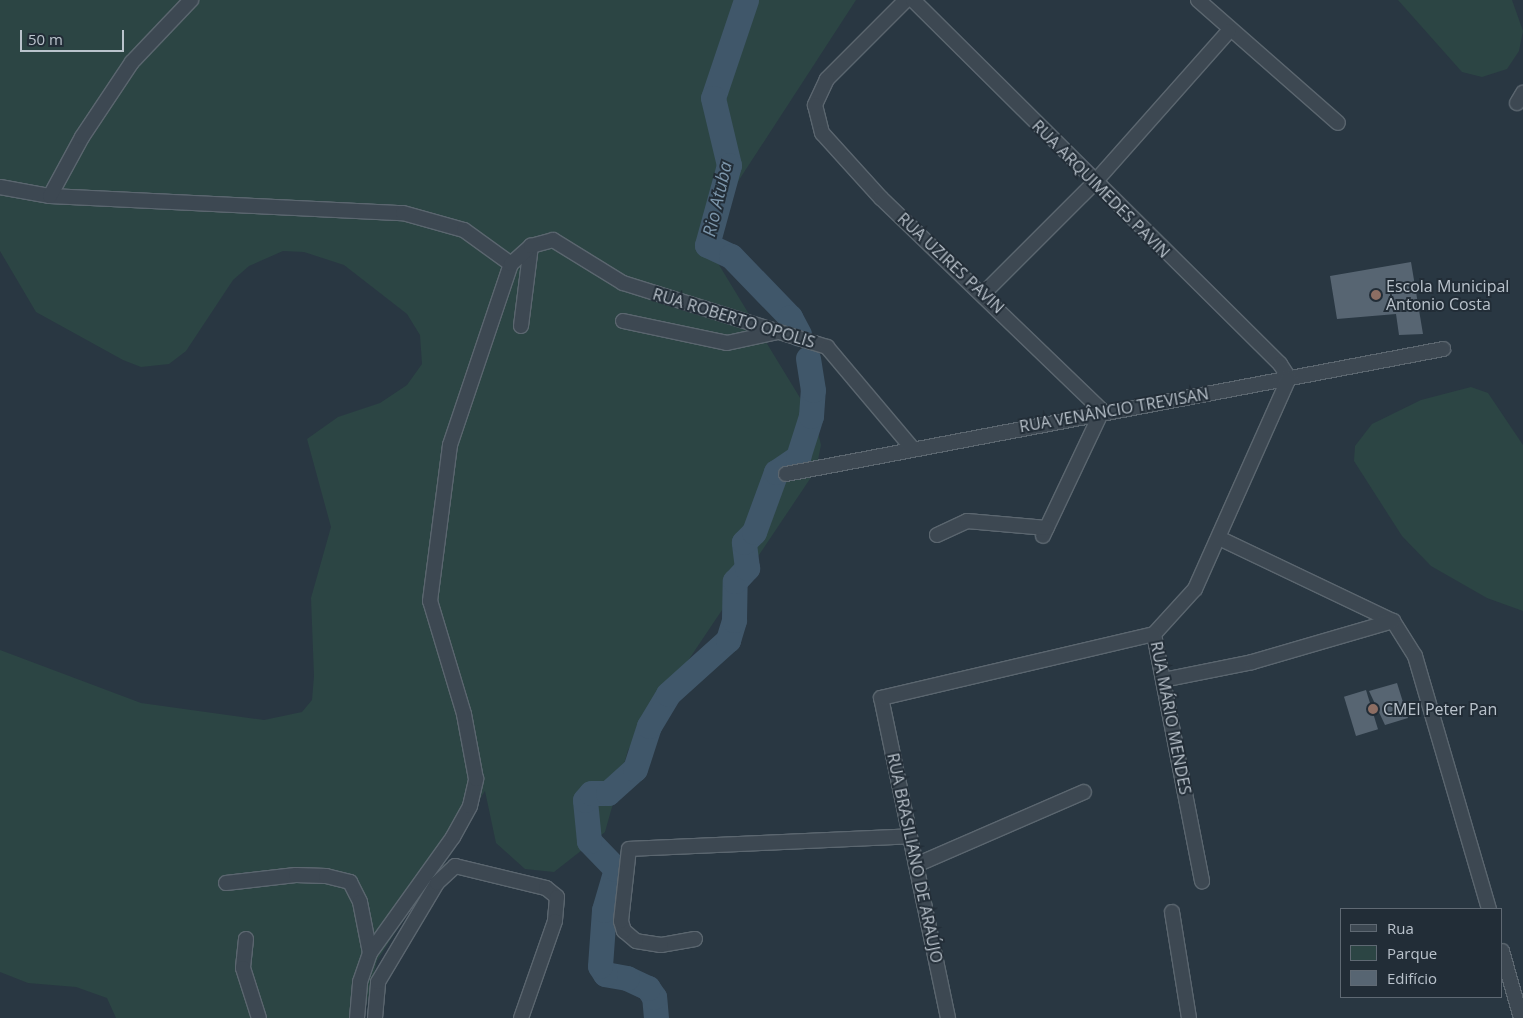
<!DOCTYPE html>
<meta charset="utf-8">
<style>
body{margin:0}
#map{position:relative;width:1523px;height:1018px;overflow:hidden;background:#293742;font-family:"Open Sans",sans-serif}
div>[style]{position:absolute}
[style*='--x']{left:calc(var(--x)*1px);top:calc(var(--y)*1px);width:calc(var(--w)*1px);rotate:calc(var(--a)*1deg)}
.green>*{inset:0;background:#2c4544}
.river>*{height:25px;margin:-12.5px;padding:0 12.5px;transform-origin:12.5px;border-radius:12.5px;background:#40576a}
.building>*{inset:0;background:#576572;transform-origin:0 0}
.roads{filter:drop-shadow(1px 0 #5b666f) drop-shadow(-1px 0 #5b666f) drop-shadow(0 1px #5b666f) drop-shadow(0 -1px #5b666f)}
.minor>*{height:14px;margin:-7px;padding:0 7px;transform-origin:7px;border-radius:7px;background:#3d4852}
.dots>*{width:14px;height:14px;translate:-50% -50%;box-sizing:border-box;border:2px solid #222d37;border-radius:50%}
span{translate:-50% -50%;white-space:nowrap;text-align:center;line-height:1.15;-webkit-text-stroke:4px #222d37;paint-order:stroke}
.street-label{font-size:16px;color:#bac3cc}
.poi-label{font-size:16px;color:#bac3cc}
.left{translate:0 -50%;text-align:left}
.water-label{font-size:18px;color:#7d97ac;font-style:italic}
.legend{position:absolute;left:1340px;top:908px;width:162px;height:90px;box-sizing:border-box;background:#222d37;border:1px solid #5f6973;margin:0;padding:6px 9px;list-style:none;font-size:15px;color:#bac3cc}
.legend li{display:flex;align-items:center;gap:10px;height:25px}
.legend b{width:25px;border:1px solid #5f6973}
.scale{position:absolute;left:20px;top:30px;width:104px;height:22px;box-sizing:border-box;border:2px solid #bac3cc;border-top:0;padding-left:6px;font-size:15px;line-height:18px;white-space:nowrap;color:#bac3cc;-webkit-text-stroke:4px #222d37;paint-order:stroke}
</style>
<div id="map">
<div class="green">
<i style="clip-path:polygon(0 0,856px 0,702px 237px,816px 424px,821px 445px,816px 470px,628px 750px,605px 832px,554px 872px,525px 869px,496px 843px,485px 791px,377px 961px,363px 1018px,116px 1018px,107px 998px,76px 987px,28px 983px,0 972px,0 650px,141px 703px,264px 720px,302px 712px,312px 700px,314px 676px,311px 598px,331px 527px,307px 439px,338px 417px,380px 403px,407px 385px,422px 364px,420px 335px,407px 314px,344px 265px,304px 252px,283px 251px,249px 266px,233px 280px,186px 351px,169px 364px,141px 367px,123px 360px,36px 312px,0 251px)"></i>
<i style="clip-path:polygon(1398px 0,1512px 0,1523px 31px,1519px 51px,1507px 69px,1482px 77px,1462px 72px)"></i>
<i style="clip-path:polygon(1471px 387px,1488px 393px,1523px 445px,1523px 611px,1487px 598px,1431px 566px,1402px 536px,1354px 461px,1355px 446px,1372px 424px,1421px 400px)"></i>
</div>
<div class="river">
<i style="--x:746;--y:0;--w:103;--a:108.6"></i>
<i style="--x:713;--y:98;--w:69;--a:76.6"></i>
<i style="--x:729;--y:165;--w:83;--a:105.4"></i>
<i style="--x:707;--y:245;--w:26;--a:25"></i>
<i style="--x:731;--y:256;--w:85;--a:46"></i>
<i style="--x:790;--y:317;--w:19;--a:62"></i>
<i style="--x:656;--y:1018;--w:21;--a:-95"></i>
<i style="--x:654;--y:997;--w:11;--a:-124"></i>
<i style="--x:648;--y:988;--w:23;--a:-155"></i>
<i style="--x:627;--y:978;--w:22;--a:-170"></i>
<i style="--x:605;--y:974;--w:9;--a:-122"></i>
<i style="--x:600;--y:966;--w:56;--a:-85.9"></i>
<i style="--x:604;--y:910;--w:43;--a:-73.7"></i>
<i style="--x:616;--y:869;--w:39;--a:-134"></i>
<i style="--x:589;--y:841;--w:41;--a:-95.6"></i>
<i style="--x:585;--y:800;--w:9;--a:-49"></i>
<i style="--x:591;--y:793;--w:17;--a:0"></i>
<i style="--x:608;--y:793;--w:36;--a:-42"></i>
<i style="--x:635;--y:769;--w:45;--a:-72"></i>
<i style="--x:649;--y:726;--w:37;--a:-59"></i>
<i style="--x:668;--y:694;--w:81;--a:-42"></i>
<i style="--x:728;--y:640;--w:21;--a:-73"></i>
<i style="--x:734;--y:620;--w:39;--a:-89"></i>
<i style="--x:735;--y:581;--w:18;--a:-47"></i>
<i style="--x:747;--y:568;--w:26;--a:-97"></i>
<i style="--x:744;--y:542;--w:14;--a:-45"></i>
<i style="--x:754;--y:532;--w:64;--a:-69.9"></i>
<i style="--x:776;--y:472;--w:27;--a:-34"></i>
<i style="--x:798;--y:457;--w:43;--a:-72.4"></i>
<i style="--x:811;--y:416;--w:26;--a:-86"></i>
<i style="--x:813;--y:390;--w:32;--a:-99"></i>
</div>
<div class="building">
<i style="clip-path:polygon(1411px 262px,1423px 334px,1399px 335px,1396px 314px,1337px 319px,1330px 276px)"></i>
<i style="clip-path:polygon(1397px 683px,1408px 718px,1385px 725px,1369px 691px)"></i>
<i style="left:1366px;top:690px;width:41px;height:23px;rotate:73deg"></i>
</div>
<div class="roads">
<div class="minor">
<i style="--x:906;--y:0;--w:112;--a:135"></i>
<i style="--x:827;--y:79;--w:29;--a:115"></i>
<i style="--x:815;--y:105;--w:29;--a:76"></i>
<i style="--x:822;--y:133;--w:88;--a:47.8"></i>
<i style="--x:881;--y:198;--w:307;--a:43.9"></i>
<i style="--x:1102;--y:411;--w:138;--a:115.3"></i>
<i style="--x:913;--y:0;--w:517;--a:44.76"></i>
<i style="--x:1280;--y:364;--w:17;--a:57"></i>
<i style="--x:1198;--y:0;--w:186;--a:41.3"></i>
<i style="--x:1517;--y:103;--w:12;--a:-59"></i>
<i style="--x:0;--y:187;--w:51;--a:10.2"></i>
<i style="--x:50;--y:196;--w:353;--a:2.8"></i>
<i style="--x:403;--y:213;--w:63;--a:15.6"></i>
<i style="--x:464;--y:230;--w:58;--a:35.9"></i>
<i style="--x:50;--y:196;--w:67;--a:-61.5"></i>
<i style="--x:82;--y:137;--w:90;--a:-56.3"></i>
<i style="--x:132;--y:62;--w:86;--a:-46.4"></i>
<i style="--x:984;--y:293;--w:156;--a:-45"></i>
<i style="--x:1094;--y:183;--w:203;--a:-48.4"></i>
<i style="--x:623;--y:321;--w:106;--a:11.9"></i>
<i style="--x:727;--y:343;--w:52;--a:-12.2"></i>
<i style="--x:521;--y:326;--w:81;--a:-82.9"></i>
<i style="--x:786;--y:474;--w:669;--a:-10.77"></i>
<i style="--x:937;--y:535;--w:33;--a:-25"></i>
<i style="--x:967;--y:521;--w:80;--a:5"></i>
<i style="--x:1221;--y:539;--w:191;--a:25.5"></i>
<i style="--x:1393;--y:621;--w:41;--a:57.8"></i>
<i style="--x:1415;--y:656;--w:264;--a:73.7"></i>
<i style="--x:1154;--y:634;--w:61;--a:-47.7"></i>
<i style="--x:1195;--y:589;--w:231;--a:-66"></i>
<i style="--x:1154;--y:634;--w:252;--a:79"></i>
<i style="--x:1163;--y:680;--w:91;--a:-11.4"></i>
<i style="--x:1252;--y:662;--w:147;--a:-16.2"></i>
<i style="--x:916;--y:865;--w:183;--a:-23.5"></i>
<i style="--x:226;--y:883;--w:70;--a:-6.5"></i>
<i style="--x:296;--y:875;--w:30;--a:2"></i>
<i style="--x:326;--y:876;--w:25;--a:14"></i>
<i style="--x:350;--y:882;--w:22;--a:63"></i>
<i style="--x:360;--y:902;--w:52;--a:78.9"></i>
<i style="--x:1172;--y:912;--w:107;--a:80.9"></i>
<i style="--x:246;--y:939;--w:29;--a:96"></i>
<i style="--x:243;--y:968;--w:52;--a:72.3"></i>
<i style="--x:695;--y:939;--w:35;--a:170"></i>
<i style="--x:661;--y:945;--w:25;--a:-171"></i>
<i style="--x:636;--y:941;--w:16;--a:-140"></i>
<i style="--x:624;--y:931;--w:10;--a:-107"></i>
<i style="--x:621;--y:921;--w:72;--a:-83.7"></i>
<i style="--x:629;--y:849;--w:281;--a:-2.6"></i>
<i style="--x:1502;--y:951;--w:70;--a:74.2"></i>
<i style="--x:357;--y:1018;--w:36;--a:-85"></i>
<i style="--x:360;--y:982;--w:31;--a:-71"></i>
<i style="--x:370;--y:953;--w:143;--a:-54.4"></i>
<i style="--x:453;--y:837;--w:35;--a:-61"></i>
<i style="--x:470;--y:806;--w:28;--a:-77"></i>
<i style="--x:476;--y:779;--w:66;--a:-100.5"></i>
<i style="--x:464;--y:714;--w:118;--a:-106.7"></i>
<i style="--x:430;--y:601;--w:157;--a:-82.7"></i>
<i style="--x:450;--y:445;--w:191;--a:-71.4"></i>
<i style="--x:511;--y:264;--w:27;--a:-42"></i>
<i style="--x:531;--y:246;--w:23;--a:-15"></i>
<i style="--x:553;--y:240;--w:82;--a:31.6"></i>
<i style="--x:623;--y:283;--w:214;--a:17.4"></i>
<i style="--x:827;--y:347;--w:132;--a:49.9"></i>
<i style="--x:375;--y:1018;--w:36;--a:-85"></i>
<i style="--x:378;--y:982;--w:115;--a:-59.2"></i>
<i style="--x:437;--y:883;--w:25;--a:-43"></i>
<i style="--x:455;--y:866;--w:94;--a:13.6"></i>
<i style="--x:546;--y:888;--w:14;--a:39"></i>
<i style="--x:557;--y:897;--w:24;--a:95"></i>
<i style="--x:555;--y:921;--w:103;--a:109.3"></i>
<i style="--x:948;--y:1018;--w:327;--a:-101.8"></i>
<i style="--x:881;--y:698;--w:280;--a:-13.2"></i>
</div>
</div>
<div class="dots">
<i style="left:1376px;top:295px;background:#8d6e63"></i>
<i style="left:1373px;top:709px;background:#8d6e63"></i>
</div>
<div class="street-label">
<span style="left:1101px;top:189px;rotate:45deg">RUA ARQUIMEDES PAVIN</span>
<span style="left:951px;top:263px;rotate:43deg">RUA UZIRES PAVIN</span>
<span style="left:734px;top:318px;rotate:17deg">RUA ROBERTO OPOLIS</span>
<span style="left:1114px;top:410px;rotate:-10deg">RUA VENÂNCIO TREVISAN</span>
<span style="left:1171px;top:718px;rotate:79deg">RUA MÁRIO MENDES</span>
<span style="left:915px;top:858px;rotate:78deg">RUA BRASILIANO DE ARAÚJO</span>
</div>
<div class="poi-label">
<span class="left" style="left:1386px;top:295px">Escola Municipal<br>Antonio Costa</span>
<span class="left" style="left:1383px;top:709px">CMEI Peter Pan</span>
</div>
<div class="water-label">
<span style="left:717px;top:199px;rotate:-77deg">Rio Atuba</span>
</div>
<ul class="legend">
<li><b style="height:6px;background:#3d4852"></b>Rua</li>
<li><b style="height:14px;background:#2c4544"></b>Parque</li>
<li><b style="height:14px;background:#576572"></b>Edifício</li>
</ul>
<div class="scale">50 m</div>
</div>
